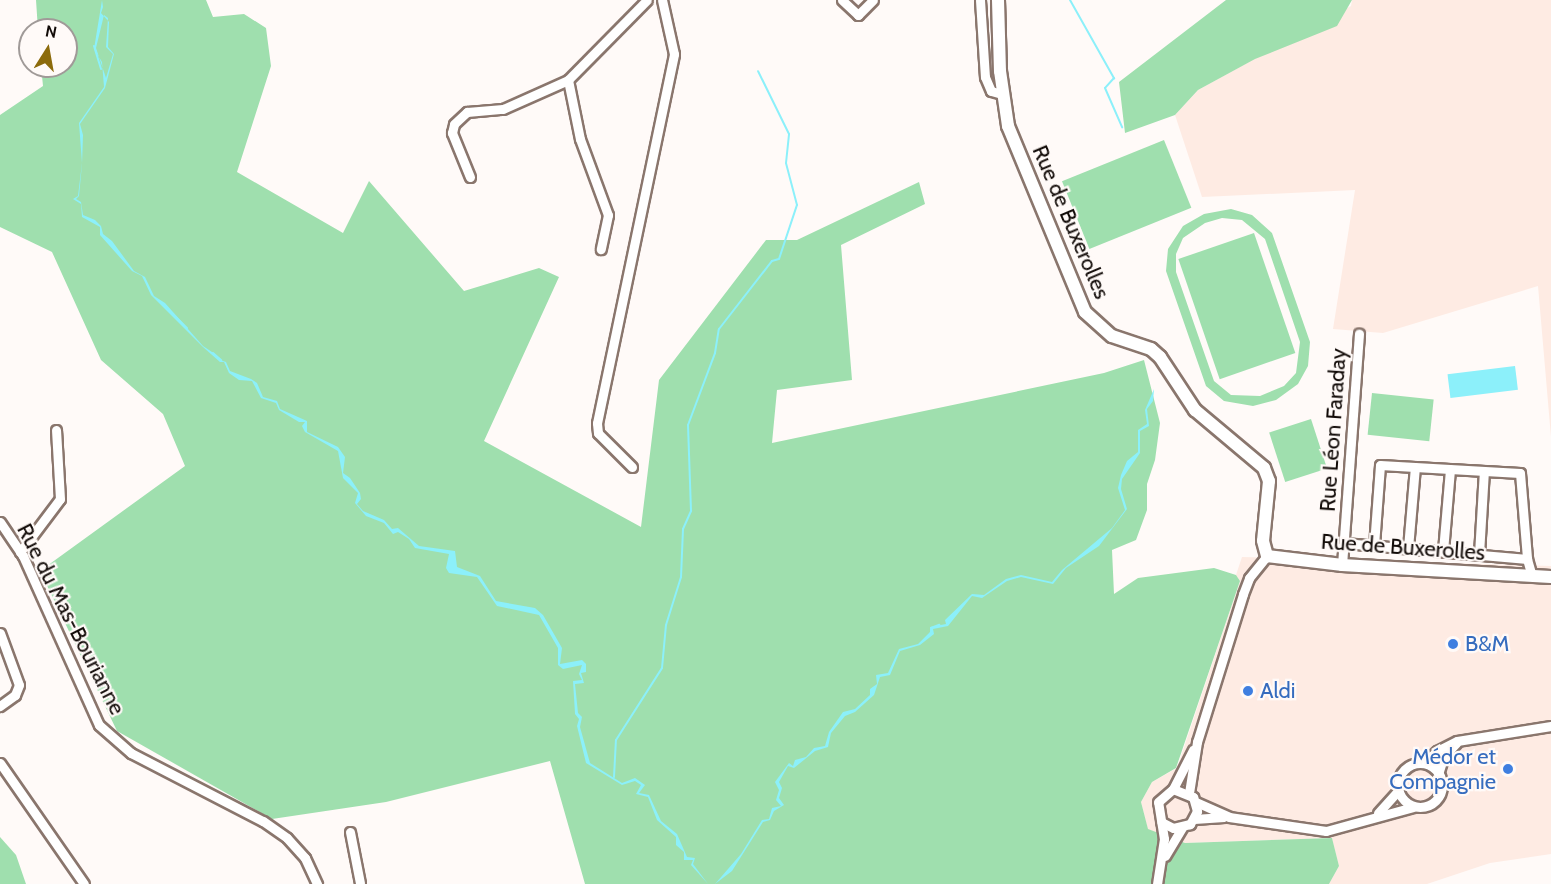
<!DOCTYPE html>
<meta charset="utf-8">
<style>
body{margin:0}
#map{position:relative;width:1551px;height:884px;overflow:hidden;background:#fffaf8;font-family:Cabin,sans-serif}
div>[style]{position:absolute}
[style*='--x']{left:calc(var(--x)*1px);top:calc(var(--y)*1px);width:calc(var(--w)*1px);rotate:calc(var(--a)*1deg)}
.built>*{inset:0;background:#feebe3}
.green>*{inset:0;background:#9fdfae;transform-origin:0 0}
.water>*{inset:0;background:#8cf0fa;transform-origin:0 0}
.stream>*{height:2px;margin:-1px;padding:0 1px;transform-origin:1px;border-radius:1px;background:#8cf0fa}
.roads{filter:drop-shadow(2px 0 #8a766d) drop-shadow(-2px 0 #8a766d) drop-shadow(0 2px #8a766d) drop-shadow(0 -2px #8a766d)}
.street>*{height:9px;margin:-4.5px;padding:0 4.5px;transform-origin:4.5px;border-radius:4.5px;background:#fff}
.street>.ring{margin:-4.5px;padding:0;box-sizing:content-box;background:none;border:9px solid #fff;border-radius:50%}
.secondary>*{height:12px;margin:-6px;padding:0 6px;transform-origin:6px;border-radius:6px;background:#fff}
.dots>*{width:16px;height:16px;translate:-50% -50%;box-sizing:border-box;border:3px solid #fffaf8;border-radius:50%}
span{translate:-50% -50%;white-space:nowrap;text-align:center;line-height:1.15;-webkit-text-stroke:4.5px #fffaf8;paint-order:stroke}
.street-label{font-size:22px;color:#120b08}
.shop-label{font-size:22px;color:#366cbe}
.left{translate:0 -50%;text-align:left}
.right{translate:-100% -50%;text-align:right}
.north{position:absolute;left:18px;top:18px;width:60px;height:60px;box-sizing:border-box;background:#fffaf8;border:2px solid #a09a98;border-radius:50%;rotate:11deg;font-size:16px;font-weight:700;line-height:24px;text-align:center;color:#120b08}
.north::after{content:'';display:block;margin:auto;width:21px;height:27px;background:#8c6b0c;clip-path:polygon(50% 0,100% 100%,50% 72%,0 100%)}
</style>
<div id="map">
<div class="built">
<i style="clip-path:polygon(1352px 0,1551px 0,1551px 437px,1538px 286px,1383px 333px,1333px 329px,1355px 190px,1202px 197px,1175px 115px,1198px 90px,1351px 6px)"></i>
<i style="clip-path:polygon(1242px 557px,1551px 566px,1551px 854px,1490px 863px,1427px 884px,1329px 884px,1339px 866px,1332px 838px,1185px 843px,1148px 830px,1141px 802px,1152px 782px,1177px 768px,1240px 581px,1236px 575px)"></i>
</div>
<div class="green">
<i style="clip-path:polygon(36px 0,206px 0,213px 17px,244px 14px,266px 28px,271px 66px,237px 172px,343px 233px,369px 181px,464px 291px,539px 268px,559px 277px,484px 441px,641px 527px,659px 380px,766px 240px,797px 240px,919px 182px,925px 204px,841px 245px,852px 380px,777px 390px,772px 443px,1104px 373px,1144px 360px,1160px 423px,1155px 460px,1147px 484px,1147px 510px,1136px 540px,1112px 550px,1114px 594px,1138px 578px,1214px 568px,1236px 575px,1240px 581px,1176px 768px,1152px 782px,1141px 802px,1148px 829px,1185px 843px,1332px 838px,1339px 866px,1329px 884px,585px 884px,550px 761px,386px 802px,272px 819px,117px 731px,40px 571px,185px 466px,163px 414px,101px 360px,52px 252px,0 227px,0 115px,43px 86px,41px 66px,66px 66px,66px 30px,38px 30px)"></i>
<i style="clip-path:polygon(1226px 0,1352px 0,1337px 26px,1255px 59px,1198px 90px,1175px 115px,1125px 133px,1119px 82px)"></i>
<i style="left:1164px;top:140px;width:73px;height:110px;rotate:68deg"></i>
<i style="clip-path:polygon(evenodd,1231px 209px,1252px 215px,1272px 233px,1310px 342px,1308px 366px,1298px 384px,1276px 400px,1253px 406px,1224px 401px,1206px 386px,1166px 271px,1168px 249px,1183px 226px,1204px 214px,1231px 209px,1222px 218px,1242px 220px,1265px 239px,1300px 342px,1296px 373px,1284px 386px,1260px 396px,1231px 395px,1214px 381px,1176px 272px,1176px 254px,1183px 238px,1205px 223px,1222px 218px)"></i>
<i style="left:1254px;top:233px;width:127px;height:80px;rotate:71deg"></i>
<i style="left:1372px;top:393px;width:62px;height:42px;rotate:6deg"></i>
<i style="left:1311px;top:419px;width:52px;height:44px;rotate:72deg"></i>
<i style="clip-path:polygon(0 837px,16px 855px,26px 884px,0 884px)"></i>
</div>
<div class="water">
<i style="clip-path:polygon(evenodd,102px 0,103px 7px,101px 13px,109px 22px,108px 47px,114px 54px,105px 88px,80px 124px,83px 135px,82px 164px,79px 196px,76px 199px,81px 202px,83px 215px,95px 220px,101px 226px,103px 234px,112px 241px,134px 271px,145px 277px,154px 296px,165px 303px,203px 346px,215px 354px,220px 360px,226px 362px,230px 371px,251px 379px,257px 383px,263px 397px,277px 401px,280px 409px,307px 421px,307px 432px,338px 447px,345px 457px,343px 473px,350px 478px,360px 493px,361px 499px,357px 504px,363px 511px,384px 520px,392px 529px,398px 528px,419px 546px,455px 551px,457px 567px,480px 576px,496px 601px,535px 608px,543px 615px,562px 648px,560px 664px,582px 660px,586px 664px,586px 672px,581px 673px,584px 683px,575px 684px,578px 713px,582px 717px,580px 727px,590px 763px,622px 783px,635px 778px,645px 785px,639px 793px,649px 795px,661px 821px,677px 834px,687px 857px,695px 858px,693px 864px,708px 884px,691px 865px,693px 860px,684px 860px,684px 852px,676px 845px,676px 837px,657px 820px,648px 797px,636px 794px,641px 785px,635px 781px,622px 785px,586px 763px,577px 726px,579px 719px,575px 714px,573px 681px,582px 680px,579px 674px,582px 665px,563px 669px,558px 665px,558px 648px,539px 615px,497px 606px,477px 577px,449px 573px,446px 568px,449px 554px,415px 548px,409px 539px,398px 532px,393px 534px,384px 523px,366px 516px,355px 503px,358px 493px,343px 478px,338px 451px,305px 432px,302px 426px,305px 422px,299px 422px,279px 410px,276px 403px,261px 398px,252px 381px,239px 380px,229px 373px,224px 362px,220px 362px,203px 347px,151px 295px,142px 276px,132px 271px,100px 235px,100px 227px,82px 217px,81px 204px,73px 199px,78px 196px,82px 163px,79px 123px,104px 87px,102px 62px,94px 49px,102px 0,104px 15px,108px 18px,106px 47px,113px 54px,106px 78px,96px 48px,104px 15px)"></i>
<i style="left:1515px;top:366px;width:24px;height:68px;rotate:83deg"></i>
<i style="clip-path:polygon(1154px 389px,1153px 401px,1147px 409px,1149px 426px,1140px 431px,1140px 453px,1122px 479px,1121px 489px,1127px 509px,1099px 546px,1066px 568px,1053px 584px,1021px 577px,1007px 581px,982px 598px,972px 596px,948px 626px,933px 629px,934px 634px,920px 645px,900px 651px,890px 675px,880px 677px,874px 695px,855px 712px,845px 716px,831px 733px,828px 747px,815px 751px,794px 768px,788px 766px,779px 782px,782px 788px,779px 798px,784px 805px,774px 811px,770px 820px,763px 822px,732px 871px,715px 884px,741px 854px,762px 820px,769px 819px,772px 808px,781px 806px,776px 800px,779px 790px,775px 782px,789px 763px,793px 766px,795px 760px,806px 757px,814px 748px,825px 746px,829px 732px,843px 712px,855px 709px,870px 695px,870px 689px,877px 684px,876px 675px,888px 673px,899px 649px,918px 644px,930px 632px,930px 627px,946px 624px,945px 620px,972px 594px,984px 595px,1006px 579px,1021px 575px,1052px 582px,1062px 570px,1112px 528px,1125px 510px,1118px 488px,1121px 475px,1127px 461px,1138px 452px,1138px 430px,1147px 424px,1145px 410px)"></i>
</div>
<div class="stream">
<i style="--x:1070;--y:0;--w:90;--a:60.6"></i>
<i style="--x:1114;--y:78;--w:13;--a:132"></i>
<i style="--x:1105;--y:88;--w:43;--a:66.4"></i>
<i style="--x:94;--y:46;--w:24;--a:73"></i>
<i style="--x:168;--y:309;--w:27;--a:45"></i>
<i style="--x:213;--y:353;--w:11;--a:41"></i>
<i style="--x:932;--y:632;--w:4;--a:-104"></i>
<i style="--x:931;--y:628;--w:9;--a:-21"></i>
<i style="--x:614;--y:777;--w:37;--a:-87"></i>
<i style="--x:616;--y:740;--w:85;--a:-57.4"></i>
<i style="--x:662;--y:668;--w:43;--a:-84.7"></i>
<i style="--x:666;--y:625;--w:50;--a:-72.6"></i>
<i style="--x:681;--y:577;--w:48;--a:-87.6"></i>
<i style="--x:683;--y:529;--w:20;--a:-66"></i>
<i style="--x:691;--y:511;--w:86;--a:-92"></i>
<i style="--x:688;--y:425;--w:77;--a:-69.4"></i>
<i style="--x:715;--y:353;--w:24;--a:-81"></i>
<i style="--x:719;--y:329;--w:86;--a:-52.1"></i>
<i style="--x:772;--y:261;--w:7;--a:-16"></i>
<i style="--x:779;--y:259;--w:57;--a:-71.6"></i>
<i style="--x:797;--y:205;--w:43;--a:-104.7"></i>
<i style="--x:786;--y:163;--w:29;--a:-84"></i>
<i style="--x:789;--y:134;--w:70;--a:-116.2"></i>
</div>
<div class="roads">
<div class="street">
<i style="--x:842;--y:0;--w:22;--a:43"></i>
<i style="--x:858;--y:15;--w:21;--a:-45"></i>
<i style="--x:980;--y:0;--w:77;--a:86.3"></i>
<i style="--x:985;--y:77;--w:15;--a:67"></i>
<i style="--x:991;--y:91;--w:11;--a:15"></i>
<i style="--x:568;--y:80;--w:60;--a:78.5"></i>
<i style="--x:580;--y:139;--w:81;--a:69.8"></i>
<i style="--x:608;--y:215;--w:35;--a:102"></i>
<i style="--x:470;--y:177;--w:48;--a:-112.2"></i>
<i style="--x:452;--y:133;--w:9;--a:-77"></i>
<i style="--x:454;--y:124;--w:18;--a:-43"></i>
<i style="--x:467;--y:112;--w:36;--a:-5"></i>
<i style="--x:503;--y:109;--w:71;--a:-24"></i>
<i style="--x:568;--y:80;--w:112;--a:-45.4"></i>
<i style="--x:632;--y:467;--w:48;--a:-135"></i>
<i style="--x:598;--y:433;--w:10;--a:-96"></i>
<i style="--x:597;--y:423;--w:377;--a:-78.2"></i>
<i style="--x:674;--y:54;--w:55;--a:-102.5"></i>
<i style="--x:0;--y:522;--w:41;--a:55.9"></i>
<i style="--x:23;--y:556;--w:185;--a:65.8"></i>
<i style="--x:99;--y:725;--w:43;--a:41.2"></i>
<i style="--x:131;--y:753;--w:148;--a:27.3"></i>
<i style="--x:263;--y:821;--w:29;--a:35"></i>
<i style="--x:287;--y:838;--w:27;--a:48"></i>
<i style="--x:305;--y:858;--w:29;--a:65"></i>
<i style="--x:1344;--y:543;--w:184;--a:5"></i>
<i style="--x:1527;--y:559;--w:18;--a:74"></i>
<i style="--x:1374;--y:545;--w:80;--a:-85.7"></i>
<i style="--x:1380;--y:465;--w:140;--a:3.3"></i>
<i style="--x:1520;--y:473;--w:86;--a:85.3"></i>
<i style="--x:1408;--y:548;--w:81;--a:-85.1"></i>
<i style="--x:1443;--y:551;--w:82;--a:-85.1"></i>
<i style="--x:20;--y:552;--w:66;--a:-53"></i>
<i style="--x:60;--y:499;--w:69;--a:-93.3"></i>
<i style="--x:1479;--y:554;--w:83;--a:-86.6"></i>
<i style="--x:1342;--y:565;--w:232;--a:-85.8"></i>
<i style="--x:0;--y:633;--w:55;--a:69.9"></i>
<i style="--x:19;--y:685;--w:11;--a:112"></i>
<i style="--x:15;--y:695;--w:19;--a:144"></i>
<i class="ring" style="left:1398px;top:763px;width:35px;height:35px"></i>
<i style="--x:0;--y:763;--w:147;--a:55.2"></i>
<i style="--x:1424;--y:763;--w:18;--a:-43"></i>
<i style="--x:1437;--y:751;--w:22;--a:-27"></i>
<i style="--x:1457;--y:741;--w:95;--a:-9.1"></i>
<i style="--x:1438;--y:774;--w:19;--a:-72"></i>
<i style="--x:1444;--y:756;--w:18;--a:-47"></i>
<i style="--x:1173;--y:789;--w:44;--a:-62.9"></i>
<i style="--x:1189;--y:793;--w:52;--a:-81.1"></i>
<i style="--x:1197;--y:742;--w:155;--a:-72.7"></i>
<i style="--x:1243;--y:594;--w:17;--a:-69"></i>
<i style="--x:1249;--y:578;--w:28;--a:-51"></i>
<i style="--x:1196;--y:802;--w:36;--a:24"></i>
<i style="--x:1229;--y:817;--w:98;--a:8.2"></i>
<i style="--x:1326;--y:831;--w:90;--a:-15.4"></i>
<i style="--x:1378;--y:813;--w:30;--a:-48"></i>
<i style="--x:1194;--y:819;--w:30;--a:-4"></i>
<i style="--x:350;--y:832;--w:52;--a:78.9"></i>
<i style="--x:1165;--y:856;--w:33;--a:-59"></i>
<i style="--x:1157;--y:884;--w:46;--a:-81.2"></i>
<i style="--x:1164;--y:839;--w:37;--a:-99"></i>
<i style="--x:1158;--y:802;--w:20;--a:-41"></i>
<i style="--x:1173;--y:789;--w:22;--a:22"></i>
<i style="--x:1193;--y:797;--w:15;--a:74"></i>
<i style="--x:1197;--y:811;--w:15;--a:118"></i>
<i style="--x:1190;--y:824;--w:17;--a:167"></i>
<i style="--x:1173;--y:828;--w:13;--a:-153"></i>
</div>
<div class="secondary">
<i style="--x:998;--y:0;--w:71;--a:88.4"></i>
<i style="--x:1000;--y:71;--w:56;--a:81.7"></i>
<i style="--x:1008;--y:126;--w:201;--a:67.5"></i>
<i style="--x:1085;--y:312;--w:36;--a:42"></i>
<i style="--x:1112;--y:336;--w:41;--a:18.4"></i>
<i style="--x:1151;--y:349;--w:12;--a:42"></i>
<i style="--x:1160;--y:357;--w:64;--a:56.6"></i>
<i style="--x:1195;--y:410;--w:90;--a:40"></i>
<i style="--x:1264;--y:468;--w:14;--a:69"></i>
<i style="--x:1269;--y:481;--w:60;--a:95.7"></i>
<i style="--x:1263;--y:541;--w:16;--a:75"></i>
<i style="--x:1267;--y:556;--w:76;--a:6.8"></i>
<i style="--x:1342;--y:565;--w:209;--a:3.3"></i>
</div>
</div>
<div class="dots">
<i style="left:1453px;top:644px;background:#3f7fe0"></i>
<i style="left:1248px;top:691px;background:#3f7fe0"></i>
<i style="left:1508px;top:769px;background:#3f7fe0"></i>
</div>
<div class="street-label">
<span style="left:1071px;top:222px;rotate:67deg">Rue de Buxerolles</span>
<span style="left:1333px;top:430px;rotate:-86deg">Rue Léon Faraday</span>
<span style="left:1403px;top:547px;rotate:4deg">Rue de Buxerolles</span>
<span style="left:71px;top:619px;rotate:63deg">Rue du Mas-Bourianne</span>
</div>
<div class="shop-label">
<span class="left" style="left:1465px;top:644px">B&amp;M</span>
<span class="left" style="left:1260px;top:691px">Aldi</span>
<span class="right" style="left:1496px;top:769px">Médor et<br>Compagnie</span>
</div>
<div class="north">N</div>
</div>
